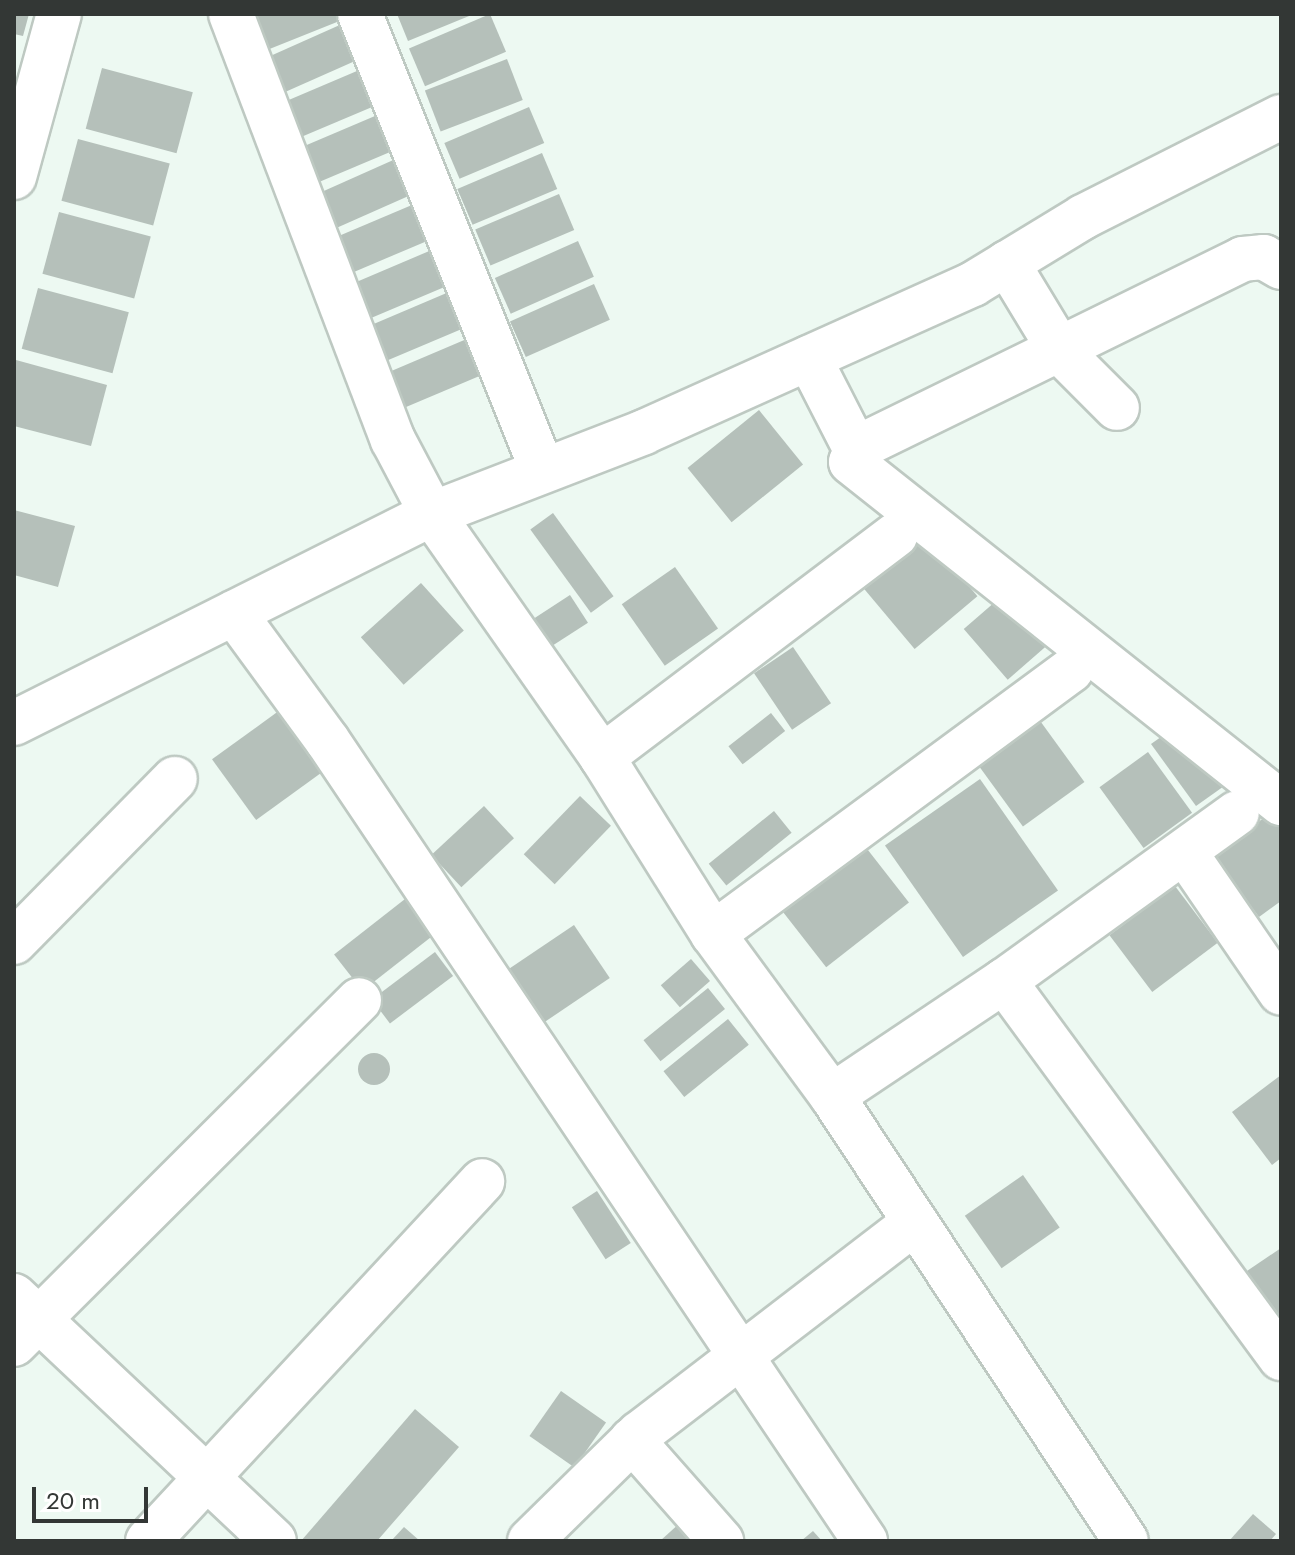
<!DOCTYPE html>
<style>
body{margin:0}
#map{position:relative;width:1295px;height:1555px;overflow:hidden;background:#edf9f2;font-family:Jost,sans-serif}
div>[style]{position:absolute}
[style*='--x']{left:calc(var(--x)*1px);top:calc(var(--y)*1px);width:calc(var(--w)*1px);rotate:calc(var(--a)*1deg)}
.building>*{inset:0;background:#b5c0ba;transform-origin:0 0}
.round{border-radius:50%}
.roads{filter:drop-shadow(2px 0 #bec9c2) drop-shadow(-2px 0 #bec9c2) drop-shadow(0 2px #bec9c2) drop-shadow(0 -2px #bec9c2)}
.minor>*{height:44px;margin:-22px;padding:0 22px;transform-origin:22px;border-radius:22px;background:#fff}
span{translate:-50% -50%;white-space:nowrap;text-align:center;line-height:1.15;-webkit-text-stroke:6px #fff;paint-order:stroke}
.frame{position:absolute;inset:0;border:16px solid #333735;pointer-events:none}
.scale{position:absolute;left:32px;top:1487px;width:116px;height:36px;box-sizing:border-box;border:4px solid #333735;border-top:0;padding-left:10px;font-size:24px;line-height:28px;white-space:nowrap;color:#333735;-webkit-text-stroke:6px #fff;paint-order:stroke}
</style>
<div id="map">
<div class="building">
<i style="clip-path:polygon(14px 14px,29px 14px,23px 36px,14px 34px)"></i>
<i style="clip-path:polygon(252px 14px,339px 14px,342px 20px,257px 54px)"></i>
<i style="clip-path:polygon(397px 14px,474px 14px,408px 41px)"></i>
<i style="left:490px;top:14px;width:41px;height:88px;rotate:67deg"></i>
<i style="left:342px;top:24px;width:39px;height:92px;rotate:66deg"></i>
<i style="left:507px;top:59px;width:44px;height:88px;rotate:69deg"></i>
<i style="left:102px;top:68px;width:94px;height:63px;rotate:15deg"></i>
<i style="left:364px;top:68px;width:39px;height:92px;rotate:67deg"></i>
<i style="left:529px;top:107px;width:39px;height:92px;rotate:67deg"></i>
<i style="left:382px;top:113px;width:39px;height:92px;rotate:67deg"></i>
<i style="left:78px;top:139px;width:95px;height:64px;rotate:15deg"></i>
<i style="left:542px;top:153px;width:39px;height:92px;rotate:67deg"></i>
<i style="left:400px;top:157px;width:39px;height:92px;rotate:66deg"></i>
<i style="left:559px;top:194px;width:39px;height:91px;rotate:67deg"></i>
<i style="left:419px;top:202px;width:39px;height:93px;rotate:67deg"></i>
<i style="left:59px;top:212px;width:95px;height:64px;rotate:15deg"></i>
<i style="left:578px;top:241px;width:39px;height:91px;rotate:66deg"></i>
<i style="left:434px;top:249px;width:39px;height:92px;rotate:67deg"></i>
<i style="left:594px;top:284px;width:39px;height:92px;rotate:66deg"></i>
<i style="left:38px;top:288px;width:94px;height:63px;rotate:15deg"></i>
<i style="left:456px;top:289px;width:39px;height:92px;rotate:67deg"></i>
<i style="left:469px;top:338px;width:39px;height:92px;rotate:67deg"></i>
<i style="clip-path:polygon(16px 360px,107px 385px,91px 446px,14px 426px)"></i>
<i style="left:759px;top:410px;width:70px;height:92px;rotate:51deg"></i>
<i style="clip-path:polygon(14px 510px,75px 526px,58px 587px,14px 575px)"></i>
<i style="left:553px;top:513px;width:103px;height:28px;rotate:54deg"></i>
<i style="left:926px;top:535px;width:80px;height:82px;rotate:50deg"></i>
<i style="left:675px;top:567px;width:75px;height:65px;rotate:55deg"></i>
<i style="left:421px;top:583px;width:64px;height:81px;rotate:48deg"></i>
<i style="left:570px;top:595px;width:33px;height:43px;rotate:57deg"></i>
<i style="left:1003px;top:595px;width:67px;height:52px;rotate:49deg"></i>
<i style="left:793px;top:647px;width:68px;height:47px;rotate:56deg"></i>
<i style="left:280px;top:710px;width:75px;height:84px;rotate:54deg"></i>
<i style="left:771px;top:713px;width:23px;height:54px;rotate:52deg"></i>
<i style="left:1038px;top:718px;width:79px;height:76px;rotate:54deg"></i>
<i style="clip-path:polygon(1168px 732px,1227px 784px,1196px 806px,1151px 744px)"></i>
<i style="left:1148px;top:752px;width:75px;height:60px;rotate:54deg"></i>
<i style="left:980px;top:779px;width:136px;height:116px;rotate:55deg"></i>
<i style="left:580px;top:796px;width:43px;height:81px;rotate:44deg"></i>
<i style="left:484px;top:806px;width:44px;height:72px;rotate:47deg"></i>
<i style="left:774px;top:811px;width:28px;height:84px;rotate:51deg"></i>
<i style="clip-path:polygon(1273px 811px,1281px 822px,1281px 901px,1259px 917px,1213px 856px)"></i>
<i style="left:864px;top:845px;width:73px;height:105px;rotate:52deg"></i>
<i style="left:1175px;top:886px;width:71px;height:82px;rotate:53deg"></i>
<i style="left:405px;top:899px;width:46px;height:90px;rotate:52deg"></i>
<i style="left:574px;top:925px;width:64px;height:84px;rotate:56deg"></i>
<i style="left:435px;top:952px;width:30px;height:79px;rotate:53deg"></i>
<i style="left:691px;top:959px;width:29px;height:40px;rotate:49deg"></i>
<i style="left:708px;top:988px;width:27px;height:83px;rotate:51deg"></i>
<i style="left:728px;top:1019px;width:33px;height:83px;rotate:51deg"></i>
<i class="round" style="left:358px;top:1053px;width:32px;height:32px"></i>
<i style="clip-path:polygon(1281px 1075px,1281px 1158px,1272px 1165px,1232px 1112px)"></i>
<i style="left:1023px;top:1175px;width:64px;height:71px;rotate:55deg"></i>
<i style="left:597px;top:1191px;width:62px;height:30px;rotate:57deg"></i>
<i style="clip-path:polygon(1281px 1248px,1281px 1325px,1244px 1273px)"></i>
<i style="left:561px;top:1391px;width:55px;height:55px;rotate:35deg"></i>
<i style="clip-path:polygon(415px 1409px,459px 1447px,377px 1541px,301px 1541px)"></i>
<i style="clip-path:polygon(1253px 1514px,1276px 1534px,1270px 1541px,1229px 1541px)"></i>
<i style="clip-path:polygon(681px 1522px,700px 1541px,660px 1541px)"></i>
<i style="clip-path:polygon(404px 1527px,420px 1541px,391px 1541px)"></i>
<i style="clip-path:polygon(813px 1531px,822px 1541px,801px 1541px)"></i>
</div>
<div class="roads">
<div class="minor">
<i style="--x:231;--y:14;--w:456;--a:69.2"></i>
<i style="--x:393;--y:440;--w:84;--a:62.2"></i>
<i style="--x:432;--y:514;--w:297;--a:55"></i>
<i style="--x:602;--y:757;--w:209;--a:57.9"></i>
<i style="--x:713;--y:934;--w:201;--a:53.7"></i>
<i style="--x:832;--y:1096;--w:533;--a:56.55"></i>
<i style="--x:360;--y:14;--w:491;--a:68.2"></i>
<i style="--x:14;--y:177;--w:169;--a:-74.6"></i>
<i style="--x:1007;--y:263;--w:104;--a:58.8"></i>
<i style="--x:1061;--y:352;--w:79;--a:45"></i>
<i style="--x:1281;--y:267;--w:20;--a:-150"></i>
<i style="--x:1264;--y:257;--w:21;--a:175"></i>
<i style="--x:1243;--y:259;--w:427;--a:153.9"></i>
<i style="--x:860;--y:447;--w:17;--a:121"></i>
<i style="--x:851;--y:462;--w:549;--a:38.42"></i>
<i style="--x:809;--y:358;--w:103;--a:62.9"></i>
<i style="--x:234;--y:613;--w:157;--a:53.8"></i>
<i style="--x:327;--y:740;--w:965;--a:56.11"></i>
<i style="--x:14;--y:723;--w:467;--a:-26.6"></i>
<i style="--x:432;--y:514;--w:227;--a:-21.1"></i>
<i style="--x:644;--y:432;--w:361;--a:-24.2"></i>
<i style="--x:973;--y:284;--w:129;--a:-31.3"></i>
<i style="--x:1083;--y:217;--w:222;--a:-26.8"></i>
<i style="--x:602;--y:757;--w:368;--a:-37.1"></i>
<i style="--x:1186;--y:854;--w:168;--a:55.6"></i>
<i style="--x:713;--y:934;--w:445;--a:-36.4"></i>
<i style="--x:14;--y:942;--w:229;--a:-45.4"></i>
<i style="--x:1004;--y:981;--w:468;--a:53.7"></i>
<i style="--x:832;--y:1096;--w:207;--a:-33.8"></i>
<i style="--x:1004;--y:981;--w:287;--a:-35.8"></i>
<i style="--x:14;--y:1296;--w:357;--a:43.3"></i>
<i style="--x:14;--y:1344;--w:487;--a:-44.9"></i>
<i style="--x:632;--y:1440;--w:135;--a:48.6"></i>
<i style="--x:148;--y:1541;--w:491;--a:-47.1"></i>
<i style="--x:530;--y:1541;--w:153;--a:-44.5"></i>
<i style="--x:639;--y:1434;--w:348;--a:-37.5"></i>
</div>
</div>
<div class="frame"></div>
<div class="scale">20 m</div>
</div>
